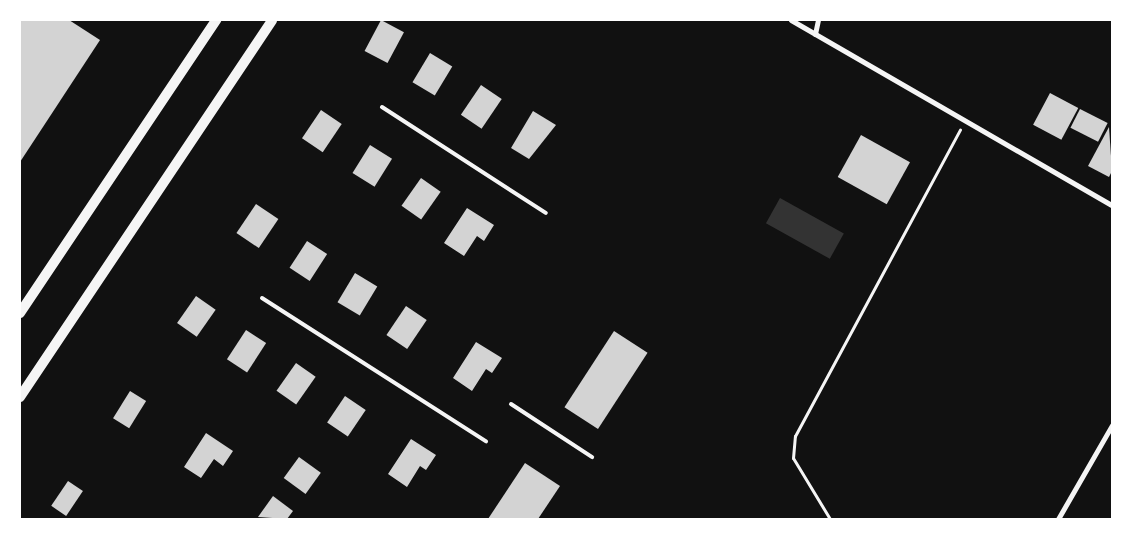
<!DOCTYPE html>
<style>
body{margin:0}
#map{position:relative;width:1132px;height:539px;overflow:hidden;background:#111;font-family:"Exo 2",sans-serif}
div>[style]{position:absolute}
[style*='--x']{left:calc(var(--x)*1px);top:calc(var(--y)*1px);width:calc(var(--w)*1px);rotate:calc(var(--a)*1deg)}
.water>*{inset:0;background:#333;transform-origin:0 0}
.building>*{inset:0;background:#d3d3d3;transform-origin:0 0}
.path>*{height:3px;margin:-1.5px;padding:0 1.5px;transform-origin:1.5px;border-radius:1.5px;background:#f5f5f5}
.service>*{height:4px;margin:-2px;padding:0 2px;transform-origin:2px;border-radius:2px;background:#f5f5f5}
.minor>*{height:5px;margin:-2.5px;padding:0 2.5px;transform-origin:2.5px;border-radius:2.5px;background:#f5f5f5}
.secondary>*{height:10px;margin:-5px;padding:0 5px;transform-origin:5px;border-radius:5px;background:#f5f5f5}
span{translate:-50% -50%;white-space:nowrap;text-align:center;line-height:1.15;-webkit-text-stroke:4px #fff;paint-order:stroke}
.frame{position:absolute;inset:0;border:21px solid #fff;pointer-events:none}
</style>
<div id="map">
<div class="water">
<i style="left:780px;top:198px;width:73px;height:29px;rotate:29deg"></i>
</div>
<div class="building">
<i style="clip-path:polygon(20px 20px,69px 20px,100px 40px,20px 162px)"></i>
<i style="left:381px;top:20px;width:26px;height:35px;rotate:28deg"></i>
<i style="left:430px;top:53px;width:26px;height:34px;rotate:31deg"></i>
<i style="left:481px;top:85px;width:25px;height:36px;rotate:34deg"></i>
<i style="left:1050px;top:93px;width:32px;height:36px;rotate:28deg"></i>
<i style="left:1080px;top:109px;width:31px;height:21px;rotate:27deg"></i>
<i style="left:321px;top:110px;width:25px;height:34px;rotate:34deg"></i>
<i style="clip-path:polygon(533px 111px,556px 125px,529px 159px,511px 148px)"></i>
<i style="clip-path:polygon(1109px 127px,1112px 171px,1109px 177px,1088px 166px)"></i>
<i style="left:861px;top:135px;width:56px;height:48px;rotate:29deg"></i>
<i style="left:370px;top:145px;width:26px;height:33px;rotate:32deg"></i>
<i style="left:421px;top:178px;width:24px;height:34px;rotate:35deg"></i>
<i style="left:256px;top:204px;width:27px;height:35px;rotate:34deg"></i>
<i style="clip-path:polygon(467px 208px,494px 225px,484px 241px,477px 236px,464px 256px,444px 243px)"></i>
<i style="left:307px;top:241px;width:24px;height:32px;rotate:33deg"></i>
<i style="left:355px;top:273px;width:26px;height:34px;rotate:31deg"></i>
<i style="left:196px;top:296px;width:24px;height:33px;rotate:35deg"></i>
<i style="left:406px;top:306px;width:25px;height:35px;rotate:34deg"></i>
<i style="left:246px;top:330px;width:24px;height:35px;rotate:33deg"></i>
<i style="left:614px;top:331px;width:40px;height:91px;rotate:33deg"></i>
<i style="clip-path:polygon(476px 342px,502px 358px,492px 373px,486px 369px,472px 391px,453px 378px)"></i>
<i style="left:296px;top:363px;width:24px;height:34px;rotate:35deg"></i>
<i style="left:130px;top:391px;width:19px;height:32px;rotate:32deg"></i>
<i style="left:345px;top:396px;width:25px;height:32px;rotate:34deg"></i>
<i style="clip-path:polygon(206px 433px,233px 451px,223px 466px,214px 459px,201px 478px,184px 467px)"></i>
<i style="clip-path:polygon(411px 439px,436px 455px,426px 470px,420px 466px,407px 487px,388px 474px)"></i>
<i style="left:299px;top:457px;width:27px;height:26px;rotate:36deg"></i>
<i style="clip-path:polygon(525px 463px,560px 486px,538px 519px,488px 519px)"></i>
<i style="left:68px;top:481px;width:18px;height:30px;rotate:34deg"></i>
<i style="clip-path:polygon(273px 496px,293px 511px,287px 519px,258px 517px)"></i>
</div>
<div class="path">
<i style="--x:830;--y:519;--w:71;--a:-121.2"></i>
<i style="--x:793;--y:458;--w:22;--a:-85"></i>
<i style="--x:795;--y:436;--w:348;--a:-61.7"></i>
</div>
<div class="service">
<i style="--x:382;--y:107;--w:195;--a:32.9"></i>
<i style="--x:262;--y:298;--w:266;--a:32.6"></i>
<i style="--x:511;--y:404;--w:97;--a:33.2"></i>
</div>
<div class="minor">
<i style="--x:791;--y:20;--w:370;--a:30"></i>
<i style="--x:815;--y:34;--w:14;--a:-78"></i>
<i style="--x:1058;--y:519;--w:108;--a:-60.1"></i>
</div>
<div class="secondary">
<i style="--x:20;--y:313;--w:353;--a:-56.2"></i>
<i style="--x:20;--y:397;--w:453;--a:-56.2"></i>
</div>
<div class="frame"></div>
</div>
